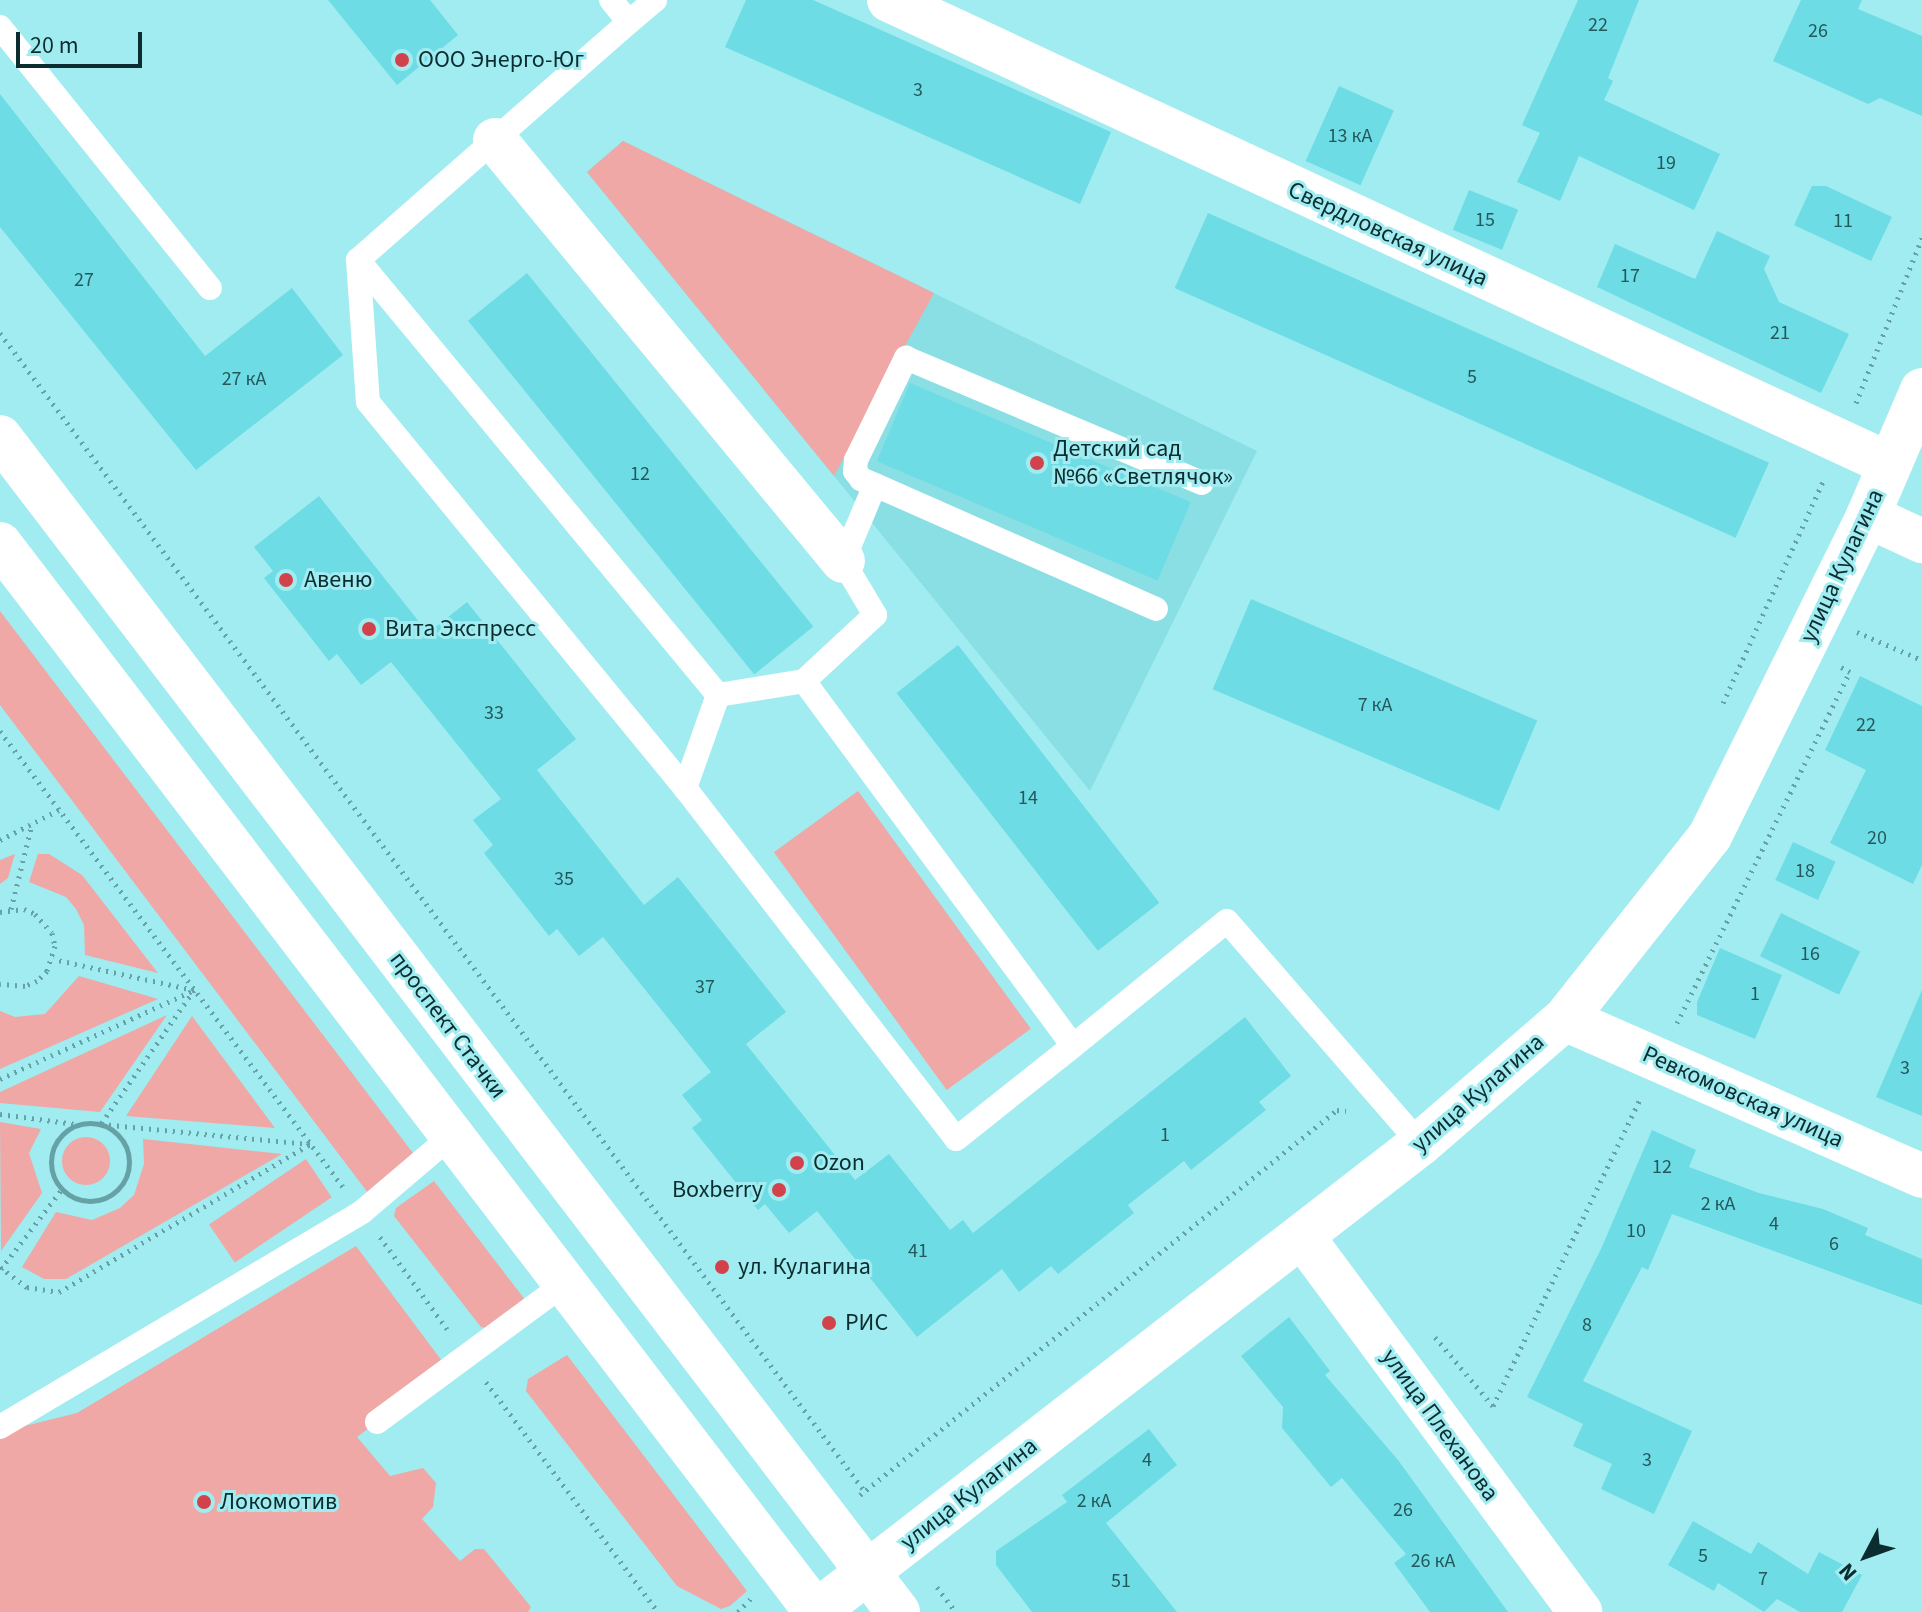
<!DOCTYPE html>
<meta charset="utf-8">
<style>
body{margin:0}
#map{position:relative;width:1922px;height:1612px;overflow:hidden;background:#a0ecf1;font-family:"Source Sans 3",sans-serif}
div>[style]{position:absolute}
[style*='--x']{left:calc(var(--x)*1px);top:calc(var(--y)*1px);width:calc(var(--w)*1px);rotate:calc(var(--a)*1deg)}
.built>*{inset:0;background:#89dfe4}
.green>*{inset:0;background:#efa8a5;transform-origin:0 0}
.round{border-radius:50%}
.building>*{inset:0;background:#6edce4;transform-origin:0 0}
.path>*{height:5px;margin-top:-2.5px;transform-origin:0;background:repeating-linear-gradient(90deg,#66a1a5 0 2px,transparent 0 8px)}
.path>.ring{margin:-2.5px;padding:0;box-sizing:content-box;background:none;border:5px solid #66a1a5;border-radius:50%}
.lane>*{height:24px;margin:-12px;padding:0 12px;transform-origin:12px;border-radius:12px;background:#fff}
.street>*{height:44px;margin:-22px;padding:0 22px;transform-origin:22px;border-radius:22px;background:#fff}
.secondary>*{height:44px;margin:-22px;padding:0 22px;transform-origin:22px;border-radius:22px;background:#fff}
.primary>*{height:44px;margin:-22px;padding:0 22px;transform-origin:22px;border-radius:22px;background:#fff}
.dots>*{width:22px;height:22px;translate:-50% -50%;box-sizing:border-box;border:4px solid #a0ecf1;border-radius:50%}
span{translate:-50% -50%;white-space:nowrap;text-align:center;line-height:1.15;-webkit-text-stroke:6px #a0ecf1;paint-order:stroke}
.number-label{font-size:20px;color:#24595c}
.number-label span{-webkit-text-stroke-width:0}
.poi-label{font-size:24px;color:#0c2d2f}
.left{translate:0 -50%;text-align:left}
.right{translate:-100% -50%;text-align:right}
.street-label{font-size:24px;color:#0c2d2f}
.north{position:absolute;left:1826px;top:1516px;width:80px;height:80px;-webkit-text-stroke:6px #a0ecf1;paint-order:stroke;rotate:229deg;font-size:22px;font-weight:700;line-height:32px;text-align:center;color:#0c2d2f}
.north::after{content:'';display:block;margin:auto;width:28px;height:36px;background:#0c2d2f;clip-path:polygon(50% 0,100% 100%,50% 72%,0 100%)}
.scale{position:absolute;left:16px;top:32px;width:126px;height:36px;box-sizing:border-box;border:4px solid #0c2d2f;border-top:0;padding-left:10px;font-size:24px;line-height:28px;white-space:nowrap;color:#0c2d2f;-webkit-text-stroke:6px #a0ecf1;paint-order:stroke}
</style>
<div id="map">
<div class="built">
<i style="clip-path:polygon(623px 141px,1257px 451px,1090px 791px,587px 172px)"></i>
</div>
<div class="green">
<i style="clip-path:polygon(623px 141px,934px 293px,834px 476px,587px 172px)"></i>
<i style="clip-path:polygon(0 611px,416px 1157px,368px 1193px,0 705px)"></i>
<i style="left:858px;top:791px;width:294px;height:104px;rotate:54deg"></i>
<i style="clip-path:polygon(15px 854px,8px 878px,0 884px,0 860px)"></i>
<i style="clip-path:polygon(38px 854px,49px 854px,82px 875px,158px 973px,85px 955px,84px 925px,76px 909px,66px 897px,29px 882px)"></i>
<i style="clip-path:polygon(79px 976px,158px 999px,0 1069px,0 1011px,15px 1017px,45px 1014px)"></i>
<i style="clip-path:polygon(167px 1015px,100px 1112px,0 1103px,0 1092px)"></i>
<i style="clip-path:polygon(192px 1016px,275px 1128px,126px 1116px)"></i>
<i style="clip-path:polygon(0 1122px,41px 1129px,29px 1153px,42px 1193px,1px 1251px)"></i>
<i class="round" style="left:62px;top:1137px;width:48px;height:48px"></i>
<i style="clip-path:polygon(143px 1139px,282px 1154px,66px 1279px,44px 1279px,22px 1267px,56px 1212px,92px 1220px,120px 1208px,134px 1195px,144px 1164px)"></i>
<i style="left:306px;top:1159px;width:46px;height:117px;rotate:56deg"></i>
<i style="clip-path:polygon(434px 1181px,526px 1301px,490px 1329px,481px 1327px,394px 1216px,396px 1208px)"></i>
<i style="clip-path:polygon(356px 1246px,448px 1369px,357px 1437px,390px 1476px,423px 1468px,436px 1483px,433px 1507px,422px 1519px,460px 1561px,475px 1549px,484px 1549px,531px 1607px,528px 1612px,0 1612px,0 1432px,77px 1413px)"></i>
<i style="clip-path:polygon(567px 1355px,747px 1591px,730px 1606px,721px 1609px,677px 1586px,526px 1391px,528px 1379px)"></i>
</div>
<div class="building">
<i style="clip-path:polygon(328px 0,430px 0,458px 35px,397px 85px)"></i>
<i style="clip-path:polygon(746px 0,813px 0,1111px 132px,1080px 204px,725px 47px)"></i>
<i style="clip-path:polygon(1578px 0,1639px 0,1608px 78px,1613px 81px,1604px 100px,1720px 154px,1694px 210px,1579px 156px,1560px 201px,1517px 182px,1540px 133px,1522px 125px)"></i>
<i style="clip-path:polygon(1801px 0,1862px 0,1858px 9px,1922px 36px,1922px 116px,1880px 98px,1868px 104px,1773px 61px)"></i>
<i style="left:1339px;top:86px;width:60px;height:82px;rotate:24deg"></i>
<i style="clip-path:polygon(0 94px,205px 356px,292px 288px,343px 355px,196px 470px,0 227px)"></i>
<i style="clip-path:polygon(1812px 186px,1826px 186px,1892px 217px,1871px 261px,1794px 225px)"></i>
<i style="left:1469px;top:190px;width:53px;height:43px;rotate:22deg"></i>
<i style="left:1208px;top:213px;width:614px;height:82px;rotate:24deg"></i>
<i style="clip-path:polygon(1717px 231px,1770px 256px,1764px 269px,1779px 302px,1849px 334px,1821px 393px,1597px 287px,1615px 244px,1695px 279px)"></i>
<i style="left:527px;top:273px;width:455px;height:76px;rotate:51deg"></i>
<i style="left:910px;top:383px;width:305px;height:85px;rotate:23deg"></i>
<i style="clip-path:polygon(319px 496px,428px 633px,467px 602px,576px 739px,537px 770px,644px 905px,678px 877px,786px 1012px,746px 1044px,855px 1180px,889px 1154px,950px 1230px,963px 1220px,973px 1233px,1245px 1017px,1291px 1076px,1259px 1102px,1266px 1110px,1191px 1170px,1184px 1161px,1128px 1205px,1134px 1213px,1058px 1274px,1051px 1266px,1019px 1292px,1002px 1269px,917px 1337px,817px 1211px,789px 1233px,765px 1204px,758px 1210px,692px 1128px,702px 1120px,682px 1095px,711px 1072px,603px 937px,579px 956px,557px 929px,549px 936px,484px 853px,493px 845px,473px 820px,501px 799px,391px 662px,361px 685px,337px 654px,329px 661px,264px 578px,273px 571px,254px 547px)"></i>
<i style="left:1251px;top:599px;width:311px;height:98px;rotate:23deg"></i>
<i style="left:958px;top:645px;width:327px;height:78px;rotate:52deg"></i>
<i style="clip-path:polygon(1860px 676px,1922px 706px,1922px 865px,1913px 884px,1830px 843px,1866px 770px,1825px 750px)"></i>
<i style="left:1793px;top:842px;width:47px;height:42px;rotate:25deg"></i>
<i style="left:1781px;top:913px;width:88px;height:48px;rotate:26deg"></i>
<i style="clip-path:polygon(1720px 948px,1782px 975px,1755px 1039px,1697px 1015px,1697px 1002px)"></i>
<i style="clip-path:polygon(1922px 990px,1922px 1116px,1876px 1097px)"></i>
<i style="clip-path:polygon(1652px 1130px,1696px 1150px,1689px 1167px,1759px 1193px,1823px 1209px,1868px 1228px,1865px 1235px,1922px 1259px,1922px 1305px,1672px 1214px,1648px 1270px,1642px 1267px,1583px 1381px,1692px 1431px,1654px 1514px,1601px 1489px,1612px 1464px,1573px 1446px,1583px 1424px,1527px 1397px,1601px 1249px)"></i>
<i style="clip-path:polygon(1289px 1317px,1330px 1371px,1325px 1375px,1398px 1460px,1508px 1612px,1430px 1612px,1394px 1563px,1406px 1554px,1342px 1478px,1331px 1487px,1282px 1428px,1283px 1407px,1241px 1356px)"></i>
<i style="clip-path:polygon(1149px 1429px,1177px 1465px,1106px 1523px,1177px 1612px,1032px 1612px,996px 1565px,996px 1551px,1067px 1502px,1062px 1495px)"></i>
<i style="clip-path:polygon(1693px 1521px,1751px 1554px,1758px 1542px,1808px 1574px,1819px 1552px,1862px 1575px,1842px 1612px,1800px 1612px,1777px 1599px,1764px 1612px,1718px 1583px,1714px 1591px,1668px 1565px)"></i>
</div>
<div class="path">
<i style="--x:0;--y:333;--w:1448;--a:53.26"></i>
<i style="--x:1856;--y:403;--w:178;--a:-68.2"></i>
<i style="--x:1857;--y:632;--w:71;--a:23.3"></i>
<i style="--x:1723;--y:703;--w:246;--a:-65.7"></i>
<i style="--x:0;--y:731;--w:571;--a:53.05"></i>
<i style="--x:0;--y:840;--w:66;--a:-27"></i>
<i style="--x:11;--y:909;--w:88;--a:-76.1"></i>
<i style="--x:0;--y:912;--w:24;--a:-7"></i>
<i style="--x:24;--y:909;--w:12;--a:24"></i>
<i style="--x:35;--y:914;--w:25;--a:48"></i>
<i style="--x:52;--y:933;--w:13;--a:77"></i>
<i style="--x:55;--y:946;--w:26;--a:108"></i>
<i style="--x:47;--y:971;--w:14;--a:135"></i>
<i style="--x:37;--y:981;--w:13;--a:157"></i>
<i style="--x:25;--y:986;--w:25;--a:-175"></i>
<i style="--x:194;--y:990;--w:163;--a:124.8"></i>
<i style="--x:101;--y:1124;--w:210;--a:5.5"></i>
<i style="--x:1677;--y:1023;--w:391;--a:-63.8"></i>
<i style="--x:1850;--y:672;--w:10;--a:-151"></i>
<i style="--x:0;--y:1079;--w:213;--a:-24.6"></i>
<i style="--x:194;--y:990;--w:144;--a:-167.6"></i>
<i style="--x:0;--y:1114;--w:76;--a:7.6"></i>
<i class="ring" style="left:51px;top:1123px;width:73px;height:73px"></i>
<i style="--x:380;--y:1237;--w:114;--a:53.9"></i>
<i style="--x:0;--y:1267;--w:34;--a:37"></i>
<i style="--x:27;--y:1287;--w:32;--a:9"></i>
<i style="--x:59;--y:1292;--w:291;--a:-30.5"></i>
<i style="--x:1;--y:1269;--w:101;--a:-52.7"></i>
<i style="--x:1435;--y:1337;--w:90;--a:50"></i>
<i style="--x:1493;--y:1406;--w:343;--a:-64.4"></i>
<i style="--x:486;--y:1382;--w:287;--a:53.2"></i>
<i style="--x:860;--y:1495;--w:613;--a:-38.91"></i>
<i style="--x:1337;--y:1110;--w:9;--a:6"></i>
<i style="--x:937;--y:1587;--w:31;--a:53"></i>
<i style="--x:738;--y:1612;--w:19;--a:-47"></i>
</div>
<div class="lane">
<i style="--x:611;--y:0;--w:28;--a:51"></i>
<i style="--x:629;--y:22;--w:34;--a:-40"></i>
<i style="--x:629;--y:22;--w:361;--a:138.7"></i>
<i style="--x:358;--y:260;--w:565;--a:50.39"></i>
<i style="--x:718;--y:695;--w:87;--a:-9.2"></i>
<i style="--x:804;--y:681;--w:453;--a:53.6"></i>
<i style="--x:1073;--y:1046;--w:198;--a:-39.1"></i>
<i style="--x:1227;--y:921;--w:295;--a:49.1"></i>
<i style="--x:0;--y:27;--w:335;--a:51.2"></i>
<i style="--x:358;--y:260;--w:142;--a:86"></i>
<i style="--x:368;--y:402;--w:499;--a:50.6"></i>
<i style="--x:875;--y:485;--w:307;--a:23.8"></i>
<i style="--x:804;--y:681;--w:97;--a:-42.9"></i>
<i style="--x:875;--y:615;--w:63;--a:-120.7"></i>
<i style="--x:843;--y:561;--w:82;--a:-67.2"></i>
<i style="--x:875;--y:485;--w:15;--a:-157"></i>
<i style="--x:861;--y:479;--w:10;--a:-127"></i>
<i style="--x:855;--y:471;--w:11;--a:-85"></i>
<i style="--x:856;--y:460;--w:114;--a:-63.9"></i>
<i style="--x:906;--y:358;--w:321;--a:22.9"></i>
<i style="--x:718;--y:695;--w:99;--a:109.5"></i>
<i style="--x:685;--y:788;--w:443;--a:52.3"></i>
<i style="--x:956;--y:1139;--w:149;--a:-38.5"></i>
<i style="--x:377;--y:1422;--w:231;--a:-36.4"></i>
<i style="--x:0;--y:1427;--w:421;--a:-30.7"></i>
<i style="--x:362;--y:1212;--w:116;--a:-40.4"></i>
</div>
<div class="street">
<i style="--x:889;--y:0;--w:1102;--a:24.89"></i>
<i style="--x:495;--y:140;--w:546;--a:50.42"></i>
<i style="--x:1868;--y:516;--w:60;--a:24.8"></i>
<i style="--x:1565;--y:1019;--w:390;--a:23.7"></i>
<i style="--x:1302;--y:1236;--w:468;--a:53.5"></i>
</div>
<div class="secondary">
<i style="--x:816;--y:1612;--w:764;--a:-37.77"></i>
<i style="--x:1420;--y:1144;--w:191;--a:-40.8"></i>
<i style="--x:1565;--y:1019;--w:233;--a:-51.6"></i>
<i style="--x:1710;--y:836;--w:357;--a:-63.7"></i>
<i style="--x:1868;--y:516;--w:137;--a:-66.8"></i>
</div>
<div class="primary">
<i style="--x:0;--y:437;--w:1479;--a:52.61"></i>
<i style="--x:0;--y:544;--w:1344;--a:52.62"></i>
</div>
<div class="dots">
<i style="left:402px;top:60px;background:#d2424b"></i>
<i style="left:1037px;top:463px;background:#d2424b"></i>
<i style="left:286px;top:580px;background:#d2424b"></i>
<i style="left:369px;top:629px;background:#d2424b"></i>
<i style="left:797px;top:1163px;background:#d2424b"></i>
<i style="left:779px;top:1190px;background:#d2424b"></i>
<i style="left:722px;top:1267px;background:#d2424b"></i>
<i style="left:829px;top:1323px;background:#d2424b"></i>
<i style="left:204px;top:1502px;background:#d2424b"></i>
</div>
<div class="number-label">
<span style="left:1598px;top:25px">22</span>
<span style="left:1818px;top:31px">26</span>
<span style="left:918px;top:90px">3</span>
<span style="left:1350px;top:136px">13 кА</span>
<span style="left:1666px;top:163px">19</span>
<span style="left:1485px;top:220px">15</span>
<span style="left:1843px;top:221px">11</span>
<span style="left:1630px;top:276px">17</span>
<span style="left:84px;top:280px">27</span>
<span style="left:1780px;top:333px">21</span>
<span style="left:1472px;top:377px">5</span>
<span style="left:244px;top:379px">27 кА</span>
<span style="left:640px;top:474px">12</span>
<span style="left:1375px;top:705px">7 кА</span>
<span style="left:494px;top:713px">33</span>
<span style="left:1866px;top:725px">22</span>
<span style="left:1028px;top:798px">14</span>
<span style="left:1877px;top:838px">20</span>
<span style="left:1805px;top:871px">18</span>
<span style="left:564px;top:879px">35</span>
<span style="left:1810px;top:954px">16</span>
<span style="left:705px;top:987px">37</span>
<span style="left:1755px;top:994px">1</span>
<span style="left:1905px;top:1068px">3</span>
<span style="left:1165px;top:1135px">1</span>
<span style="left:1662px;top:1167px">12</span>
<span style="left:1718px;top:1204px">2 кА</span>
<span style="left:1774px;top:1224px">4</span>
<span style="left:1636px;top:1231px">10</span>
<span style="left:1834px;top:1244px">6</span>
<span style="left:918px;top:1251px">41</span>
<span style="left:1587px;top:1325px">8</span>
<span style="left:1147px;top:1460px">4</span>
<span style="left:1647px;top:1460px">3</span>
<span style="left:1094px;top:1501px">2 кА</span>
<span style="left:1403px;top:1510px">26</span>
<span style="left:1703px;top:1556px">5</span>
<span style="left:1433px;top:1561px">26 кА</span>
<span style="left:1763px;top:1579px">7</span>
<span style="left:1121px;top:1581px">51</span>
</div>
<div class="poi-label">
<span class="left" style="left:418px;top:60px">ООО Энерго-Юг</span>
<span class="left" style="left:1053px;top:463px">Детский сад<br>№66 «Светлячок»</span>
<span class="left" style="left:304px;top:580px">Авеню</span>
<span class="left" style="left:385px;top:629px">Вита Экспресс</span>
<span class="left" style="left:813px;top:1163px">Ozon</span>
<span class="right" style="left:763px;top:1190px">Boxberry</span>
<span class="left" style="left:738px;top:1267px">ул. Кулагина</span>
<span class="left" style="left:845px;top:1323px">РИС</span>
<span class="left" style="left:220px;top:1502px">Локомотив</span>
</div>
<div class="street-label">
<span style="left:1388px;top:234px;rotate:25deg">Свердловская улица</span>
<span style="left:1842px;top:566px;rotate:-65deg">улица Кулагина</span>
<span style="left:448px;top:1025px;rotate:53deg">проспект Стачки</span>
<span style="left:1478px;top:1093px;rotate:-41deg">улица Кулагина</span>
<span style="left:1743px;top:1097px;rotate:24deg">Ревкомовская улица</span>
<span style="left:1440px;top:1425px;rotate:54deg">улица Плеханова</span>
<span style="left:969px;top:1494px;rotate:-38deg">улица Кулагина</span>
</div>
<div class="north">N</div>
<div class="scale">20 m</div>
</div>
